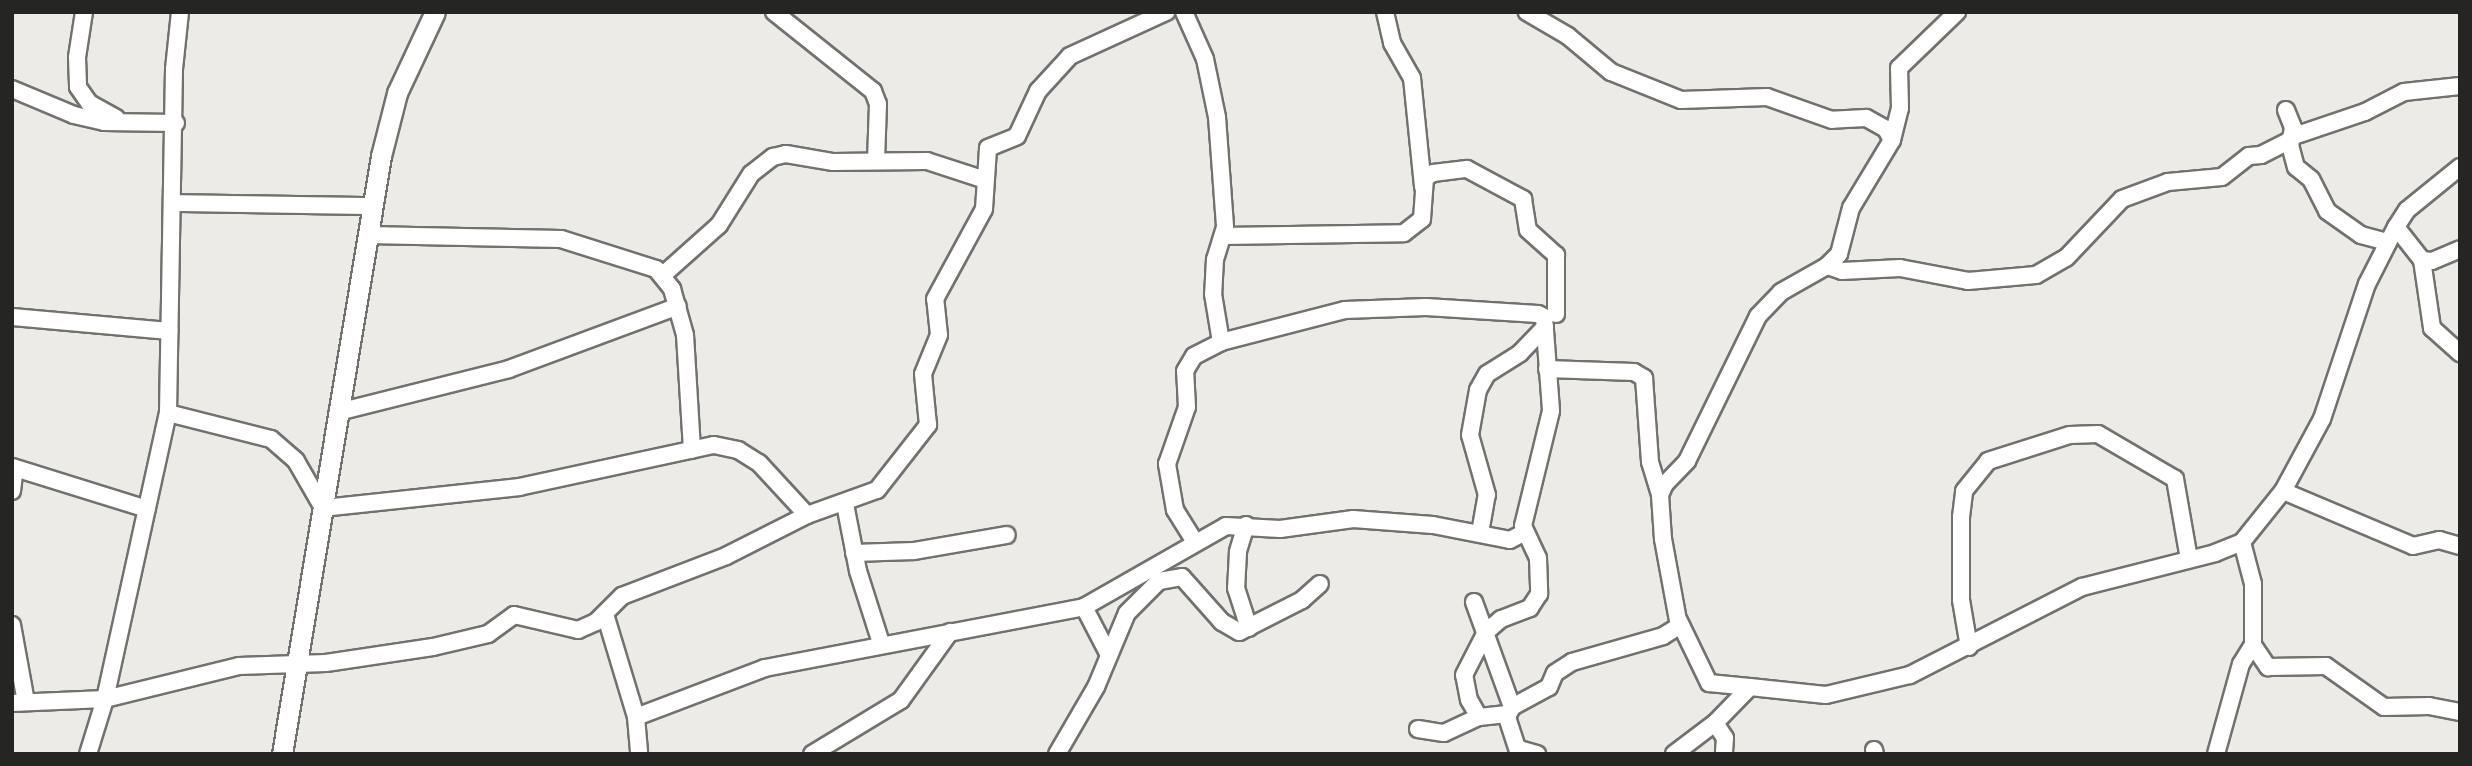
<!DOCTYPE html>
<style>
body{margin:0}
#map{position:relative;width:2472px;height:766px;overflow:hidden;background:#ecebe8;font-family:"Golos Text",sans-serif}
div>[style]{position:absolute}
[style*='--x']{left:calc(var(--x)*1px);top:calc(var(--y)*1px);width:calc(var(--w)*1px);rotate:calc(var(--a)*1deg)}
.roads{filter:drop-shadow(2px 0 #72716e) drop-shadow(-2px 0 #72716e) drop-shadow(0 2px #72716e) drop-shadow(0 -2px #72716e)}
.minor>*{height:16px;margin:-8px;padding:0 8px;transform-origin:8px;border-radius:8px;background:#fff}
.tertiary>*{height:19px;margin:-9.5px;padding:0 9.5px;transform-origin:9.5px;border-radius:9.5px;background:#fff}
span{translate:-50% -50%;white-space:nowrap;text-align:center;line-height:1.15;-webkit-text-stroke:7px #faf8f5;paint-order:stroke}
.frame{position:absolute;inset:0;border:14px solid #252524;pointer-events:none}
</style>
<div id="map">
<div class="roads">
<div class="minor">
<i style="--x:84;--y:12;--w:46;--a:98.8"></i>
<i style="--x:77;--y:57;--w:30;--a:88"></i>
<i style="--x:78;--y:87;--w:19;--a:55"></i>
<i style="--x:89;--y:103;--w:31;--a:29"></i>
<i style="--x:774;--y:12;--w:127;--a:38.6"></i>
<i style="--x:873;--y:91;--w:14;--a:69"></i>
<i style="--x:878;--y:104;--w:57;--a:92"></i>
<i style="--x:1184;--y:12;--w:51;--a:65.9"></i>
<i style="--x:1205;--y:59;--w:59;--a:78.3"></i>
<i style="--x:1217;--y:117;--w:110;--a:85.8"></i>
<i style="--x:1225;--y:227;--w:34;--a:107"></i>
<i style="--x:1215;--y:259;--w:35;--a:93"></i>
<i style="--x:1213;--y:294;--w:49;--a:80.5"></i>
<i style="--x:1385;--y:12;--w:32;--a:77"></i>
<i style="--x:1392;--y:43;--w:40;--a:60.3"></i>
<i style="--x:1412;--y:78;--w:110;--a:84.2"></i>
<i style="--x:12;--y:89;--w:67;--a:22.8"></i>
<i style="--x:74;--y:115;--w:31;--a:13"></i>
<i style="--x:104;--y:122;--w:72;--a:0.8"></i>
<i style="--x:2286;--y:110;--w:18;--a:68"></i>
<i style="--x:2293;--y:127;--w:18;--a:99"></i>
<i style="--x:2290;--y:145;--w:23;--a:75"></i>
<i style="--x:2296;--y:167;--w:19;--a:39"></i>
<i style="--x:2311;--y:179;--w:36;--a:63"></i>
<i style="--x:2327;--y:211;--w:42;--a:35.2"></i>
<i style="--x:2361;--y:235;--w:28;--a:15"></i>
<i style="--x:2291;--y:137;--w:78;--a:-18.7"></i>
<i style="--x:2365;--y:112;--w:44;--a:-27.1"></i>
<i style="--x:2404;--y:92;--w:56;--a:-6.1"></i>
<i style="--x:1892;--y:140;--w:33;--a:-76"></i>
<i style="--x:1900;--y:108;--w:40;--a:-91.4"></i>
<i style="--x:1899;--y:68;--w:81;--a:-44"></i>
<i style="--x:174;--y:203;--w:198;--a:0.9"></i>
<i style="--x:2396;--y:227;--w:42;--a:51.8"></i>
<i style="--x:2422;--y:260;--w:10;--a:6"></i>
<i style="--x:2432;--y:261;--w:30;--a:-23"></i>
<i style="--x:368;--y:235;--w:193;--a:1.2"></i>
<i style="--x:561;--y:239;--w:100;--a:17.5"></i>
<i style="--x:656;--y:269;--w:26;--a:51"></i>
<i style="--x:672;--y:289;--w:48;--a:74.2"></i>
<i style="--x:685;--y:335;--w:115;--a:86.5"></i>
<i style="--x:1223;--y:236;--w:181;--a:-0.9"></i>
<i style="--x:1404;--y:233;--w:23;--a:-38"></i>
<i style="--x:1422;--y:219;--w:41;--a:-85.8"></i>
<i style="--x:1425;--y:178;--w:9;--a:-32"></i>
<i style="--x:1433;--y:173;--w:34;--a:-7"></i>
<i style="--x:1467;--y:169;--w:64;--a:28.2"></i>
<i style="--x:1523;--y:199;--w:31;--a:81"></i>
<i style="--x:1528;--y:230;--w:38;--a:42"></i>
<i style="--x:1556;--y:255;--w:59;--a:90"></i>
<i style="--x:2422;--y:260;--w:69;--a:81.6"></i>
<i style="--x:2432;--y:328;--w:38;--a:42"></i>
<i style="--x:1827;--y:266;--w:16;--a:18"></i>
<i style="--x:1842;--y:271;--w:58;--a:-3"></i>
<i style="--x:1900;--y:268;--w:69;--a:10.8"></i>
<i style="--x:1968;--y:281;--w:68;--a:-5"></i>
<i style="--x:2036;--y:275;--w:34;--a:-30"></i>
<i style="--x:2066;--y:258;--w:81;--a:-46.5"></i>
<i style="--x:2122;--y:199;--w:49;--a:-20.3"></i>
<i style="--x:2168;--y:182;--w:54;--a:-5.3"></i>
<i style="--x:2222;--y:177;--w:34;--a:-38"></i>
<i style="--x:2249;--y:156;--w:12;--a:-5"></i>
<i style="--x:2261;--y:155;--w:34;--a:-27"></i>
<i style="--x:664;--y:274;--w:74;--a:-41.7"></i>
<i style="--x:719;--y:225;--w:60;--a:-57.9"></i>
<i style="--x:751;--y:174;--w:28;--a:-38"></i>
<i style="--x:773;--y:157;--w:13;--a:-13"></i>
<i style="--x:786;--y:154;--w:48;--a:9.7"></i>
<i style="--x:833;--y:162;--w:94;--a:-0.6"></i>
<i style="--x:927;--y:161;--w:61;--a:18.1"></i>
<i style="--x:12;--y:317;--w:158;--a:5.1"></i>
<i style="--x:1547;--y:369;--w:87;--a:2"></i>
<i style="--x:1634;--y:372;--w:12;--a:31"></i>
<i style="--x:1644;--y:378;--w:84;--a:85.9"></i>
<i style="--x:1650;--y:462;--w:34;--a:73"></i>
<i style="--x:338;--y:412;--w:176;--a:-14.1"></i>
<i style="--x:509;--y:369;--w:180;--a:-20.4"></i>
<i style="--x:168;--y:413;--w:106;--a:14.2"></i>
<i style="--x:271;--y:439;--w:33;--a:41"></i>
<i style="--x:296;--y:461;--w:54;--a:60.1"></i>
<i style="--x:323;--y:508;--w:197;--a:-6.1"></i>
<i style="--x:519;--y:487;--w:199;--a:-12.2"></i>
<i style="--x:714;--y:445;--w:25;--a:12"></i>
<i style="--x:738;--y:450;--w:25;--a:32"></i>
<i style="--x:759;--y:463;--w:71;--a:47.3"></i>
<i style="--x:12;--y:467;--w:141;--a:17.3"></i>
<i style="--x:12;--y:491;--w:23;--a:-83"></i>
<i style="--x:2283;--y:491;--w:141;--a:22.9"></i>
<i style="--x:2413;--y:546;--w:27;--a:-13"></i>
<i style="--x:2439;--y:540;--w:22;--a:16"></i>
<i style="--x:845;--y:504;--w:68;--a:79"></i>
<i style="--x:858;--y:571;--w:76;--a:72.3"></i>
<i style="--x:1246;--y:525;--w:28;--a:107"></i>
<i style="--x:1238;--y:552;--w:36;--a:93"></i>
<i style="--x:1236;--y:588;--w:42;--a:72"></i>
<i style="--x:1480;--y:533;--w:39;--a:-80"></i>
<i style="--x:1487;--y:495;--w:62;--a:-105.8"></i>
<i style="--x:1470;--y:435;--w:46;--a:-79.9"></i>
<i style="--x:1478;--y:390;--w:18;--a:-61"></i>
<i style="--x:1487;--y:374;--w:39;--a:-32"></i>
<i style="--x:1520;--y:353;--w:36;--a:-46"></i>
<i style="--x:1195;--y:542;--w:38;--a:-122"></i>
<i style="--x:1175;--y:510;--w:47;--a:-99.9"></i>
<i style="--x:1167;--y:464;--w:60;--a:-70.7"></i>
<i style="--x:1187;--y:407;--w:36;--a:-93"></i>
<i style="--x:1185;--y:371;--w:17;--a:-59"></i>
<i style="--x:1194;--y:356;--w:30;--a:-27"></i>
<i style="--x:1221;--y:342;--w:128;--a:-14.5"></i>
<i style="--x:1345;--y:310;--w:81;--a:-2.1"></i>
<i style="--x:1426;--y:307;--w:112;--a:3.6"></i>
<i style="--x:1538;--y:314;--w:7;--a:27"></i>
<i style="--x:1544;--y:317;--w:94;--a:85.7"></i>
<i style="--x:1551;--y:411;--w:118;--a:103.7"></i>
<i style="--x:1523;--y:526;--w:35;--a:65"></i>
<i style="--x:1538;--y:558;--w:36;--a:88"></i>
<i style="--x:1539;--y:594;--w:17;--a:123"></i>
<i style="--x:1530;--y:608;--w:31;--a:159"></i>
<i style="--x:1501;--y:619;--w:21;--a:139"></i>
<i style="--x:2242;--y:542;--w:43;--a:75.3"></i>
<i style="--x:2253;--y:584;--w:61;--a:90"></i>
<i style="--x:2253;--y:645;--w:27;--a:56"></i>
<i style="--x:2268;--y:667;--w:58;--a:-1"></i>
<i style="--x:2326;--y:666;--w:71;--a:35.3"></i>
<i style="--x:2384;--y:707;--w:45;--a:-1.3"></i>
<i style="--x:2429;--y:706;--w:32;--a:11"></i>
<i style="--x:854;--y:553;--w:60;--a:-1.9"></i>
<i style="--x:914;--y:551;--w:94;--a:-9.8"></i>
<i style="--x:1474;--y:602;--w:112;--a:70.1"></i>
<i style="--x:1084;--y:607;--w:54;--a:62.5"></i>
<i style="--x:605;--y:614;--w:108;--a:73.2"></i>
<i style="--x:636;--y:717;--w:37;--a:85"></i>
<i style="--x:1679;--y:621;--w:69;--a:64.2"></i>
<i style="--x:1709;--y:683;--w:41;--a:5.6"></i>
<i style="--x:12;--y:625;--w:78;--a:79.7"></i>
<i style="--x:1969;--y:647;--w:48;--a:-99.7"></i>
<i style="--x:1961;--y:600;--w:83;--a:-90"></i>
<i style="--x:1961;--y:517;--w:26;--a:-83"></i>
<i style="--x:1964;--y:491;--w:38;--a:-51"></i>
<i style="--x:1988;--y:461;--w:86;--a:-17.6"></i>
<i style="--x:2070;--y:435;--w:28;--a:-2"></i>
<i style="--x:2098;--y:434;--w:89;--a:30.3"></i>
<i style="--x:2175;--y:479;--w:81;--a:80.1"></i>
<i style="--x:12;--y:703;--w:93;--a:-2.5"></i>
<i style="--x:105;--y:699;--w:138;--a:-13.8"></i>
<i style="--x:239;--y:666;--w:87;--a:-2"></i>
<i style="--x:326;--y:663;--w:108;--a:-8.5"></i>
<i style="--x:433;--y:647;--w:57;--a:-13.3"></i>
<i style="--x:488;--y:634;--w:32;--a:-36"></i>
<i style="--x:514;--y:615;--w:66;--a:13.2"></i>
<i style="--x:578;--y:630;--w:20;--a:-24"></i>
<i style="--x:596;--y:622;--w:37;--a:-45"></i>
<i style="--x:622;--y:596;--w:111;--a:-21"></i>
<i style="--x:726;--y:556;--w:91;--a:-26.8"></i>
<i style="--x:807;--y:515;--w:74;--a:-19.7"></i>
<i style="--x:877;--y:490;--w:83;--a:-51.9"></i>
<i style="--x:928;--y:425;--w:51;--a:-95.6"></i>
<i style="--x:923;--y:374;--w:42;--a:-67.7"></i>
<i style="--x:939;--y:335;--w:36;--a:-96"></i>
<i style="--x:935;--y:299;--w:102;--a:-61.4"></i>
<i style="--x:984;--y:209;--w:61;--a:-86.2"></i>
<i style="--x:988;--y:148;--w:31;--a:-22"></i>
<i style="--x:1017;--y:136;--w:50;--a:-65"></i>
<i style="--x:1038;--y:91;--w:47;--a:-47.6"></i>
<i style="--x:1070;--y:56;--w:106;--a:-24.6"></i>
<i style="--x:636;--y:717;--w:138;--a:-20.8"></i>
<i style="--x:765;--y:668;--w:325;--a:-10.8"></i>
<i style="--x:1084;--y:607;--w:163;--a:-29.7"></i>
<i style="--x:1226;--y:526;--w:54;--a:3.2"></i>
<i style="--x:1280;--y:529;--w:74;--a:-7.8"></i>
<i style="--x:1353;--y:519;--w:80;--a:4.3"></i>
<i style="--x:1433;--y:525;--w:78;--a:11"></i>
<i style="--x:1510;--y:540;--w:15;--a:-28"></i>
<i style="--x:1479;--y:717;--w:20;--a:-120"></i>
<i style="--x:1469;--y:700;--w:25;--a:-101"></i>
<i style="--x:1464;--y:675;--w:44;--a:-62.9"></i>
<i style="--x:1715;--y:723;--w:18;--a:56"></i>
<i style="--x:1725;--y:738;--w:16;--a:94"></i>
<i style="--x:1418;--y:729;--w:26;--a:9"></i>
<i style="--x:1444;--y:733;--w:38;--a:-25"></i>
<i style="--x:1479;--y:717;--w:28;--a:-6"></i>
<i style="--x:1519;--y:749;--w:19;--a:16"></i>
<i style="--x:1874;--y:750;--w:4;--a:76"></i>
<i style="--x:88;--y:754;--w:58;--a:-72.8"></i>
<i style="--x:105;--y:699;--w:293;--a:-77.6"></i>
<i style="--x:168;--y:413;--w:344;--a:-89"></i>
<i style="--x:174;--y:69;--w:57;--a:-84"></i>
<i style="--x:812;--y:754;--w:104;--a:-31.2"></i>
<i style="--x:901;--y:700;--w:84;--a:-54.2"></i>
<i style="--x:1057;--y:754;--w:78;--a:-59.8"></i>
<i style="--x:1096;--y:687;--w:80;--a:-67.3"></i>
<i style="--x:1127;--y:613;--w:45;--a:-45"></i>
<i style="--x:1159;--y:581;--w:23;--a:-10"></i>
<i style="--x:1182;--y:577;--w:60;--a:48.4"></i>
<i style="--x:1222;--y:622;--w:20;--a:30"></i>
<i style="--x:1239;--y:632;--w:71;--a:-26.9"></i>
<i style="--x:1302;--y:600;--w:24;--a:-42"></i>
<i style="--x:1519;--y:754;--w:39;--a:-108"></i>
<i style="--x:1507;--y:717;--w:11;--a:-63"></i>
<i style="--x:1512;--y:707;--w:42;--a:-28.4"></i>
<i style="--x:1549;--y:687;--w:15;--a:-67"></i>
<i style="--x:1555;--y:673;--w:20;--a:-33"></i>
<i style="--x:1572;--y:662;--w:95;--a:-15.9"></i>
<i style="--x:1663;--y:636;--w:19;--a:-32"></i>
<i style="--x:1679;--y:626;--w:88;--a:-100.4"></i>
<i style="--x:1663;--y:539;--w:44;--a:-93.9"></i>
<i style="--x:1660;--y:495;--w:12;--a:-66"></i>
<i style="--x:1665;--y:484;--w:32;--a:-46"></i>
<i style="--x:1687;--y:461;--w:161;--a:-63.9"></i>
<i style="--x:1758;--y:316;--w:33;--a:-46"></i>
<i style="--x:1781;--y:292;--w:53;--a:-29.5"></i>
<i style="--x:1827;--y:266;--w:17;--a:-45"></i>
<i style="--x:1839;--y:254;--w:48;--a:-75.4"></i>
<i style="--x:1851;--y:208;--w:79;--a:-58.9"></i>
<i style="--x:1892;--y:140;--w:13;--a:-119"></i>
<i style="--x:1886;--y:129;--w:23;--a:-151"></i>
<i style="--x:1866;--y:118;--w:34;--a:177"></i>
<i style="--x:1832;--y:120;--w:69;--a:-160.5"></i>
<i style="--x:1767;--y:97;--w:86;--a:178"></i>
<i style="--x:1681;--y:100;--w:75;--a:-158.2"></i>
<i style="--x:1611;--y:72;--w:56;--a:-140.1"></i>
<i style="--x:1568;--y:36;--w:48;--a:-149.7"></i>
<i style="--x:1674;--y:754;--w:51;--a:-37.1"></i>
<i style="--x:1715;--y:723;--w:50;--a:-45.8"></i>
<i style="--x:1750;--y:687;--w:76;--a:6"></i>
<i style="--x:1826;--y:695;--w:86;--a:-13.4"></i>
<i style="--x:1910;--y:675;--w:193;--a:-27.1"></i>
<i style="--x:2082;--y:587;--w:137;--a:-14.3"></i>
<i style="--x:2215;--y:553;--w:29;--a:-22"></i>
<i style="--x:2242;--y:542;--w:65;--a:-51.2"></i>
<i style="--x:2283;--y:491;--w:82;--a:-61.6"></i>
<i style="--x:2322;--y:419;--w:142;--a:-71.6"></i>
<i style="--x:2367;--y:284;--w:64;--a:-63"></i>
<i style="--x:2396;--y:227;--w:20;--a:-57"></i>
<i style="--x:2407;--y:210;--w:68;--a:-39.1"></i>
<i style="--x:2216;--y:754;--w:93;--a:-74.5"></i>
<i style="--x:2241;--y:664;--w:22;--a:-58"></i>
</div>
<div class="tertiary">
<i style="--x:282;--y:754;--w:606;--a:-80.6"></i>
<i style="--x:381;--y:156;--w:65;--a:-75.7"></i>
<i style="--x:397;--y:93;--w:89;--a:-64.9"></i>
</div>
</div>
<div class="frame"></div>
</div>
